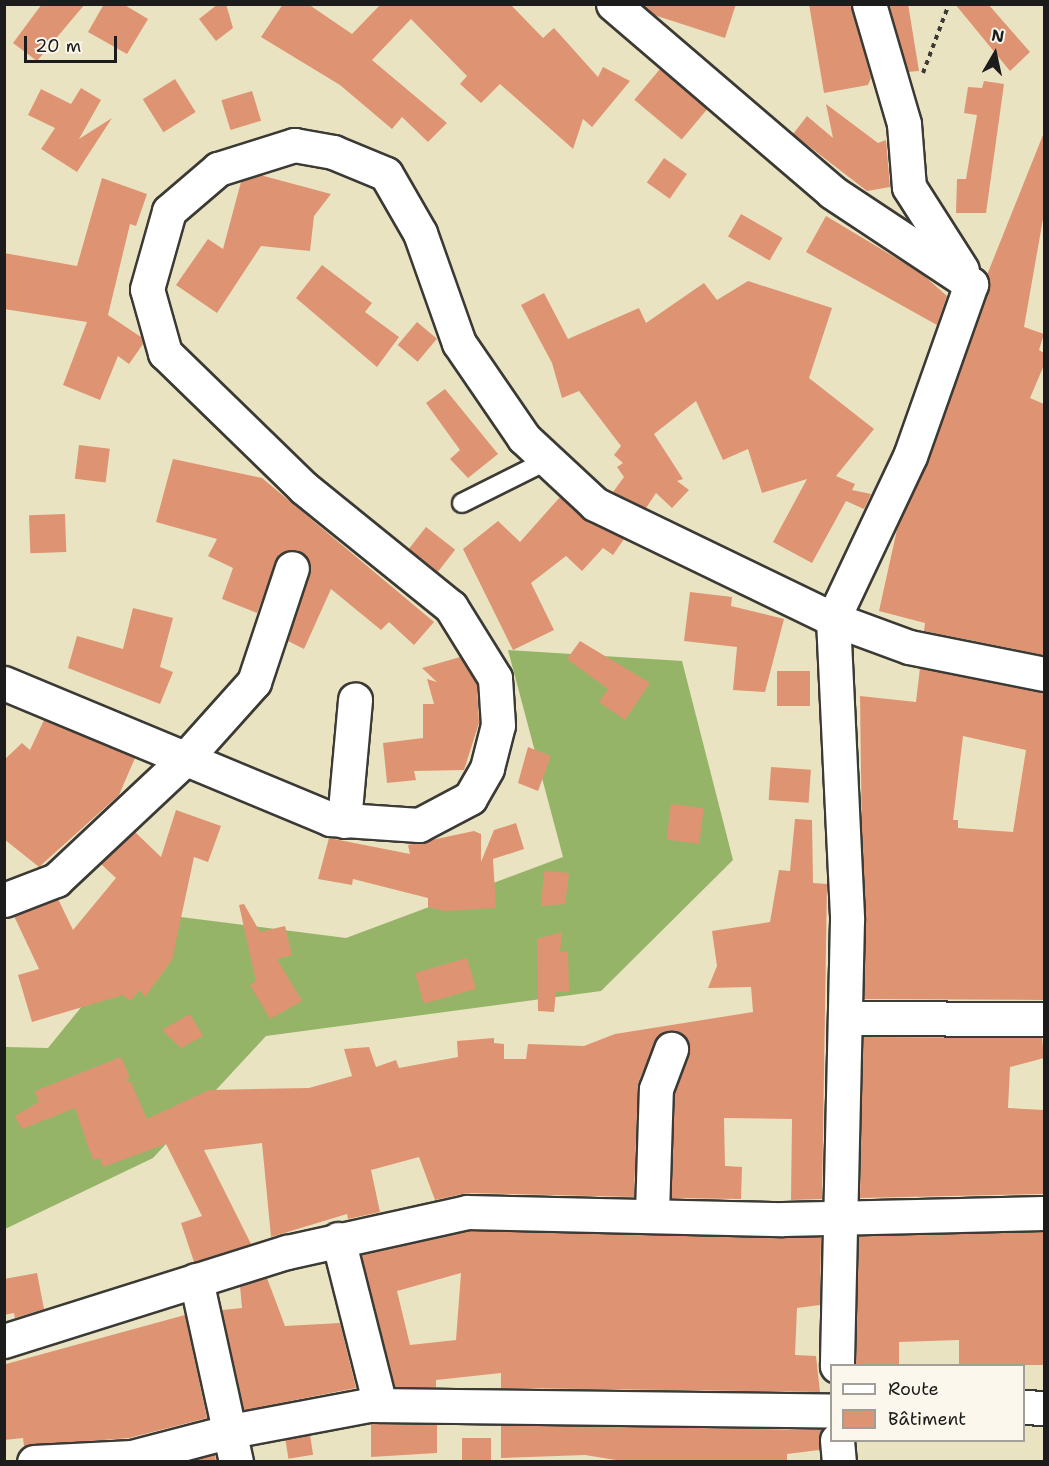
<!DOCTYPE html>
<meta charset="utf-8">
<style>
body{margin:0}
#map{position:relative;width:1049px;height:1466px;overflow:hidden;background:#e9e3c2;font-family:"Shantell Sans",sans-serif}
div>[style]{position:absolute}
[style*='--x']{left:calc(var(--x)*1px);top:calc(var(--y)*1px);width:calc(var(--w)*1px);rotate:calc(var(--a)*1deg)}
.forest>*{inset:0;background:#96b467}
.building>*{inset:0;background:#de9472;transform-origin:0 0}
.path>*{height:4px;margin-top:-2px;transform-origin:0;background:repeating-linear-gradient(90deg,#3b3a35 0 4.5px,transparent 0 9px)}
.roads{filter:drop-shadow(2px 0 #3b3a35) drop-shadow(-2px 0 #3b3a35) drop-shadow(0 2px #3b3a35) drop-shadow(0 -2px #3b3a35)}
.service>*{height:18px;margin:-9px;padding:0 9px;transform-origin:9px;border-radius:9px;background:#fff}
.minor>*{height:33px;margin:-16.5px;padding:0 16.5px;transform-origin:16.5px;border-radius:16.5px;background:#fff}
span{translate:-50% -50%;white-space:nowrap;text-align:center;line-height:1.15;-webkit-text-stroke:4.5px #fbf7ec;paint-order:stroke}
.frame{position:absolute;inset:0;border:6px solid #1c1c1c;pointer-events:none}
.legend{position:absolute;left:830px;top:1364px;width:195px;height:78px;box-sizing:border-box;background:#fbf7ec;border:2px solid #a29f99;margin:0;padding:8px 10px;list-style:none;font-size:18px;color:#1c1c1c}
.legend li{display:flex;align-items:center;gap:12px;height:30px}
.legend b{width:30px;border:2px solid #a29f99}
.north{position:absolute;left:965px;top:24px;width:60px;height:60px;-webkit-text-stroke:4px #fbf7ec;paint-order:stroke;rotate:9deg;font-size:16px;font-weight:700;line-height:24px;text-align:center;color:#1c1c1c}
.north::after{content:'';display:block;margin:auto;width:21px;height:27px;background:#1c1c1c;clip-path:polygon(50% 0,100% 100%,50% 72%,0 100%)}
.scale{position:absolute;left:24px;top:36px;width:93px;height:27px;box-sizing:border-box;border:3px solid #1c1c1c;border-top:0;padding-left:8px;font-size:18px;line-height:21px;white-space:nowrap;color:#1c1c1c;-webkit-text-stroke:4px #fbf7ec;paint-order:stroke}
</style>
<div id="map">
<div class="forest">
<i style="clip-path:polygon(508px 650px,682px 661px,733px 860px,601px 991px,266px 1036px,153px 1158px,5px 1229px,5px 1047px,48px 1048px,157px 914px,346px 938px,563px 857px)"></i>
</div>
<div class="building">
<i style="clip-path:polygon(42px 4px,85px 4px,37px 61px,13px 43px)"></i>
<i style="clip-path:polygon(104px 4px,123px 4px,148px 19px,127px 54px,88px 32px)"></i>
<i style="clip-path:polygon(218px 4px,226px 4px,233px 28px,216px 41px,199px 19px)"></i>
<i style="clip-path:polygon(283px 4px,308px 4px,352px 34px,381px 4px,510px 4px,543px 38px,554px 28px,598px 77px,603px 67px,630px 81px,592px 127px,583px 119px,573px 149px,500px 84px,481px 103px,460px 84px,467px 76px,411px 19px,372px 60px,447px 123px,428px 142px,402px 117px,392px 129px,340px 85px,261px 37px)"></i>
<i style="clip-path:polygon(642px 4px,736px 4px,725px 38px,654px 15px)"></i>
<i style="clip-path:polygon(809px 4px,851px 4px,871px 78px,868px 85px,824px 93px)"></i>
<i style="clip-path:polygon(889px 4px,908px 4px,919px 71px,908px 72px)"></i>
<i style="clip-path:polygon(955px 4px,988px 4px,1030px 52px,1010px 71px)"></i>
<i style="left:660px;top:69px;width:62px;height:40px;rotate:40deg"></i>
<i style="left:175px;top:79px;width:39px;height:38px;rotate:58deg"></i>
<i style="clip-path:polygon(984px 81px,1004px 84px,986px 213px,956px 213px,957px 179px,966px 179px,977px 115px,964px 113px,968px 87px,982px 88px)"></i>
<i style="clip-path:polygon(81px 88px,101px 100px,79px 139px,112px 118px,77px 172px,41px 149px,55px 128px,28px 115px,41px 89px,71px 104px)"></i>
<i style="left:252px;top:91px;width:31px;height:32px;rotate:73deg"></i>
<i style="clip-path:polygon(826px 104px,878px 143px,886px 140px,890px 187px,867px 191px,793px 134px,807px 116px,833px 138px)"></i>
<i style="clip-path:polygon(1043px 135px,1044px 213px,1024px 327px,1044px 334px,1039px 350px,1044px 353px,1044px 365px,1030px 398px,1044px 404px,1044px 655px,924px 631px,925px 623px,879px 611px,898px 525px,928px 462px,989px 290px,987px 275px)"></i>
<i style="left:664px;top:158px;width:28px;height:30px;rotate:35deg"></i>
<i style="clip-path:polygon(260px 175px,331px 194px,314px 216px,310px 251px,261px 246px,217px 313px,176px 285px,208px 239px,223px 249px,241px 182px)"></i>
<i style="clip-path:polygon(102px 178px,147px 194px,136px 226px,130px 224px,108px 315px,141px 337px,143px 344px,129px 364px,118px 356px,100px 400px,63px 385px,87px 322px,4px 309px,4px 253px,77px 266px)"></i>
<i style="left:741px;top:214px;width:48px;height:26px;rotate:30deg"></i>
<i style="clip-path:polygon(826px 216px,921px 273px,947px 296px,937px 325px,806px 252px)"></i>
<i style="clip-path:polygon(322px 265px,372px 303px,365px 312px,399px 337px,377px 367px,296px 298px)"></i>
<i style="clip-path:polygon(748px 281px,832px 308px,809px 378px,874px 429px,836px 476px,855px 484px,852px 490px,871px 494px,864px 509px,846px 501px,812px 563px,773px 542px,807px 479px,762px 493px,748px 449px,723px 460px,696px 401px,654px 434px,683px 479px,677px 481px,689px 490px,672px 508px,656px 493px,646px 508px,613px 492px,624px 477px,617px 467px,623px 463px,614px 455px,621px 446px,579px 391px,562px 398px,552px 363px,521px 305px,544px 293px,568px 339px,639px 308px,646px 323px,704px 283px,717px 300px)"></i>
<i style="left:417px;top:322px;width:26px;height:30px;rotate:40deg"></i>
<i style="clip-path:polygon(445px 389px,498px 454px,468px 478px,450px 459px,460px 450px,426px 403px)"></i>
<i style="left:79px;top:445px;width:31px;height:34px;rotate:7deg"></i>
<i style="clip-path:polygon(173px 459px,262px 478px,434px 622px,414px 645px,389px 622px,381px 630px,331px 589px,304px 649px,288px 641px,310px 574px,306px 556px,297px 550px,279px 554px,257px 613px,222px 599px,233px 568px,208px 556px,217px 539px,156px 522px)"></i>
<i style="clip-path:polygon(560px 497px,587px 521px,624px 539px,613px 555px,603px 548px,582px 571px,566px 556px,531px 583px,554px 630px,513px 650px,463px 549px,498px 521px,520px 542px)"></i>
<i style="left:65px;top:514px;width:38px;height:36px;rotate:88deg"></i>
<i style="left:426px;top:527px;width:37px;height:28px;rotate:38deg"></i>
<i style="clip-path:polygon(690px 592px,732px 597px,731px 606px,784px 619px,765px 692px,733px 690px,737px 647px,684px 641px)"></i>
<i style="clip-path:polygon(133px 608px,173px 618px,160px 667px,173px 672px,160px 704px,68px 668px,77px 636px,123px 649px)"></i>
<i style="clip-path:polygon(580px 641px,650px 683px,625px 720px,599px 702px,608px 689px,567px 659px)"></i>
<i style="clip-path:polygon(460px 657px,477px 684px,479px 723px,464px 770px,414px 771px,416px 780px,387px 783px,383px 743px,423px 738px,423px 704px,434px 704px,427px 679px,437px 682px,422px 668px)"></i>
<i style="clip-path:polygon(evenodd,920px 668px,1044px 692px,1044px 1000px,864px 999px,860px 696px,916px 702px,920px 668px,963px 736px,1026px 750px,1013px 832px,958px 828px,958px 820px,953px 820px,963px 736px)"></i>
<i style="left:777px;top:671px;width:33px;height:35px"></i>
<i style="clip-path:polygon(44px 720px,135px 758px,119px 795px,39px 867px,4px 839px,4px 760px,22px 743px,30px 750px)"></i>
<i style="clip-path:polygon(528px 747px,551px 756px,538px 791px,518px 783px)"></i>
<i style="left:771px;top:767px;width:40px;height:33px;rotate:4deg"></i>
<i style="left:671px;top:804px;width:33px;height:36px;rotate:7deg"></i>
<i style="clip-path:polygon(176px 810px,221px 826px,208px 862px,194px 857px,172px 960px,145px 997px,140px 990px,130px 1001px,123px 995px,32px 1022px,18px 975px,39px 969px,14px 916px,58px 899px,73px 930px,116px 878px,101px 864px,135px 832px,161px 857px)"></i>
<i style="clip-path:polygon(795px 819px,812px 820px,813px 883px,827px 884px,822px 1199px,791px 1200px,792px 1119px,724px 1118px,725px 1166px,742px 1167px,741px 1199px,671px 1198px,675px 1093px,690px 1047px,677px 1031px,659px 1035px,638px 1083px,634px 1197px,467px 1193px,435px 1200px,419px 1157px,371px 1170px,380px 1212px,348px 1219px,347px 1214px,271px 1237px,262px 1143px,204px 1150px,251px 1244px,194px 1262px,181px 1223px,202px 1216px,166px 1144px,103px 1167px,100px 1158px,93px 1160px,75px 1108px,22px 1129px,15px 1116px,39px 1102px,35px 1091px,121px 1057px,130px 1078px,125px 1081px,131px 1082px,147px 1119px,209px 1090px,309px 1088px,352px 1076px,344px 1049px,369px 1047px,376px 1067px,396px 1060px,399px 1068px,458px 1057px,457px 1041px,494px 1038px,494px 1043px,504px 1044px,504px 1059px,526px 1059px,528px 1044px,584px 1046px,615px 1034px,753px 1012px,751px 987px,708px 988px,717px 966px,712px 931px,770px 922px,779px 870px,790px 871px)"></i>
<i style="clip-path:polygon(516px 823px,524px 849px,493px 859px,496px 908px,445px 911px,428px 907px,428px 898px,353px 879px,352px 885px,318px 879px,329px 838px,410px 854px,408px 845px,474px 831px,481px 834px,481px 862px,494px 830px)"></i>
<i style="clip-path:polygon(544px 871px,569px 873px,565px 904px,541px 906px)"></i>
<i style="clip-path:polygon(244px 904px,260px 932px,285px 926px,292px 955px,277px 959px,302px 1001px,270px 1019px,250px 985px,256px 981px,239px 905px)"></i>
<i style="clip-path:polygon(562px 932px,560px 952px,568px 951px,569px 992px,556px 992px,554px 1012px,538px 1011px,537px 939px)"></i>
<i style="left:467px;top:958px;width:32px;height:54px;rotate:74deg"></i>
<i style="clip-path:polygon(190px 1014px,203px 1036px,181px 1048px,162px 1030px)"></i>
<i style="clip-path:polygon(863px 1037px,1042px 1038px,1044px 1058px,1010px 1067px,1008px 1108px,1044px 1110px,1044px 1194px,860px 1198px)"></i>
<i style="clip-path:polygon(evenodd,469px 1231px,821px 1237px,820px 1305px,797px 1308px,795px 1355px,816px 1356px,820px 1392px,501px 1388px,501px 1373px,436px 1380px,436px 1387px,395px 1387px,361px 1255px,469px 1231px,461px 1273px,456px 1340px,410px 1345px,397px 1291px,461px 1273px)"></i>
<i style="clip-path:polygon(1044px 1232px,1044px 1365px,959px 1365px,959px 1340px,899px 1342px,899px 1365px,856px 1365px,859px 1236px)"></i>
<i style="clip-path:polygon(37px 1273px,44px 1309px,15px 1318px,14px 1313px,4px 1315px,4px 1279px)"></i>
<i style="clip-path:polygon(267px 1278px,285px 1326px,340px 1323px,356px 1388px,244px 1410px,222px 1310px,242px 1308px,240px 1286px)"></i>
<i style="clip-path:polygon(185px 1315px,207px 1418px,129px 1438px,24px 1446px,23px 1438px,4px 1440px,6px 1364px)"></i>
<i style="clip-path:polygon(371px 1424px,437px 1425px,437px 1453px,371px 1457px)"></i>
<i style="clip-path:polygon(501px 1425px,822px 1430px,819px 1450px,787px 1454px,787px 1461px,622px 1461px,585px 1455px,501px 1458px)"></i>
<i style="left:310px;top:1435px;width:20px;height:25px;rotate:81deg"></i>
<i style="left:462px;top:1438px;width:29px;height:23px"></i>
<i style="clip-path:polygon(215px 1455px,216px 1461px,189px 1461px)"></i>
</div>
<div class="path">
<i style="--x:923;--y:73;--w:74;--a:-69.4"></i>
</div>
<div class="roads">
<div class="service">
<i style="--x:462;--y:503;--w:98;--a:-26.6"></i>
</div>
<div class="minor">
<i style="--x:613;--y:4;--w:289;--a:40.6"></i>
<i style="--x:832;--y:192;--w:167;--a:33.5"></i>
<i style="--x:971;--y:284;--w:182;--a:109.5"></i>
<i style="--x:910;--y:456;--w:180;--a:115.3"></i>
<i style="--x:833;--y:619;--w:301;--a:87.3"></i>
<i style="--x:847;--y:920;--w:446;--a:91.3"></i>
<i style="--x:869;--y:4;--w:125;--a:73.7"></i>
<i style="--x:904;--y:124;--w:63;--a:85.5"></i>
<i style="--x:909;--y:187;--w:98;--a:57.4"></i>
<i style="--x:4;--y:683;--w:353;--a:22.6"></i>
<i style="--x:330;--y:819;--w:89;--a:3.9"></i>
<i style="--x:419;--y:825;--w:58;--a:-27.9"></i>
<i style="--x:470;--y:798;--w:34;--a:-60"></i>
<i style="--x:487;--y:768;--w:44;--a:-75.7"></i>
<i style="--x:498;--y:725;--w:47;--a:-93.7"></i>
<i style="--x:495;--y:678;--w:84;--a:-121.8"></i>
<i style="--x:451;--y:607;--w:189;--a:-141"></i>
<i style="--x:304;--y:488;--w:194;--a:-135.8"></i>
<i style="--x:165;--y:353;--w:66;--a:-105.7"></i>
<i style="--x:147;--y:289;--w:81;--a:-74.2"></i>
<i style="--x:169;--y:211;--w:65;--a:-40.6"></i>
<i style="--x:218;--y:169;--w:80;--a:-17.5"></i>
<i style="--x:294;--y:145;--w:40;--a:10"></i>
<i style="--x:333;--y:152;--w:57;--a:22.5"></i>
<i style="--x:386;--y:174;--w:68;--a:60"></i>
<i style="--x:420;--y:233;--w:117;--a:70.5"></i>
<i style="--x:459;--y:343;--w:115;--a:55.6"></i>
<i style="--x:524;--y:438;--w:97;--a:42.9"></i>
<i style="--x:595;--y:504;--w:264;--a:25.8"></i>
<i style="--x:833;--y:619;--w:81;--a:20.2"></i>
<i style="--x:909;--y:647;--w:138;--a:11.3"></i>
<i style="--x:344;--y:821;--w:122;--a:-84.8"></i>
<i style="--x:4;--y:900;--w:56;--a:-21"></i>
<i style="--x:56;--y:880;--w:175;--a:-43.2"></i>
<i style="--x:184;--y:760;--w:105;--a:-48.1"></i>
<i style="--x:254;--y:682;--w:120;--a:-71.6"></i>
<i style="--x:848;--y:1018;--w:196;--a:0.3"></i>
<i style="--x:652;--y:1213;--w:124;--a:-88.2"></i>
<i style="--x:656;--y:1089;--w:43;--a:-69.4"></i>
<i style="--x:338;--y:1239;--w:171;--a:75.8"></i>
<i style="--x:196;--y:1280;--w:186;--a:77.6"></i>
<i style="--x:4;--y:1341;--w:297;--a:-17.5"></i>
<i style="--x:287;--y:1252;--w:184;--a:-12.5"></i>
<i style="--x:467;--y:1212;--w:316;--a:1.3"></i>
<i style="--x:783;--y:1219;--w:261;--a:-1.3"></i>
<i style="--x:1024;--y:1407;--w:20;--a:3"></i>
<i style="--x:837;--y:1440;--w:22;--a:85"></i>
<i style="--x:34;--y:1462;--w:98;--a:-2.9"></i>
<i style="--x:132;--y:1457;--w:102;--a:-14.7"></i>
<i style="--x:231;--y:1431;--w:140;--a:-10.7"></i>
<i style="--x:369;--y:1405;--w:463;--a:0.7"></i>
</div>
</div>
<div class="frame"></div>
<ul class="legend">
<li><b style="height:8px;background:#fff"></b>Route</li>
<li><b style="height:16px;background:#de9472"></b>Bâtiment</li>
</ul>
<div class="north">N</div>
<div class="scale">20 m</div>
</div>
